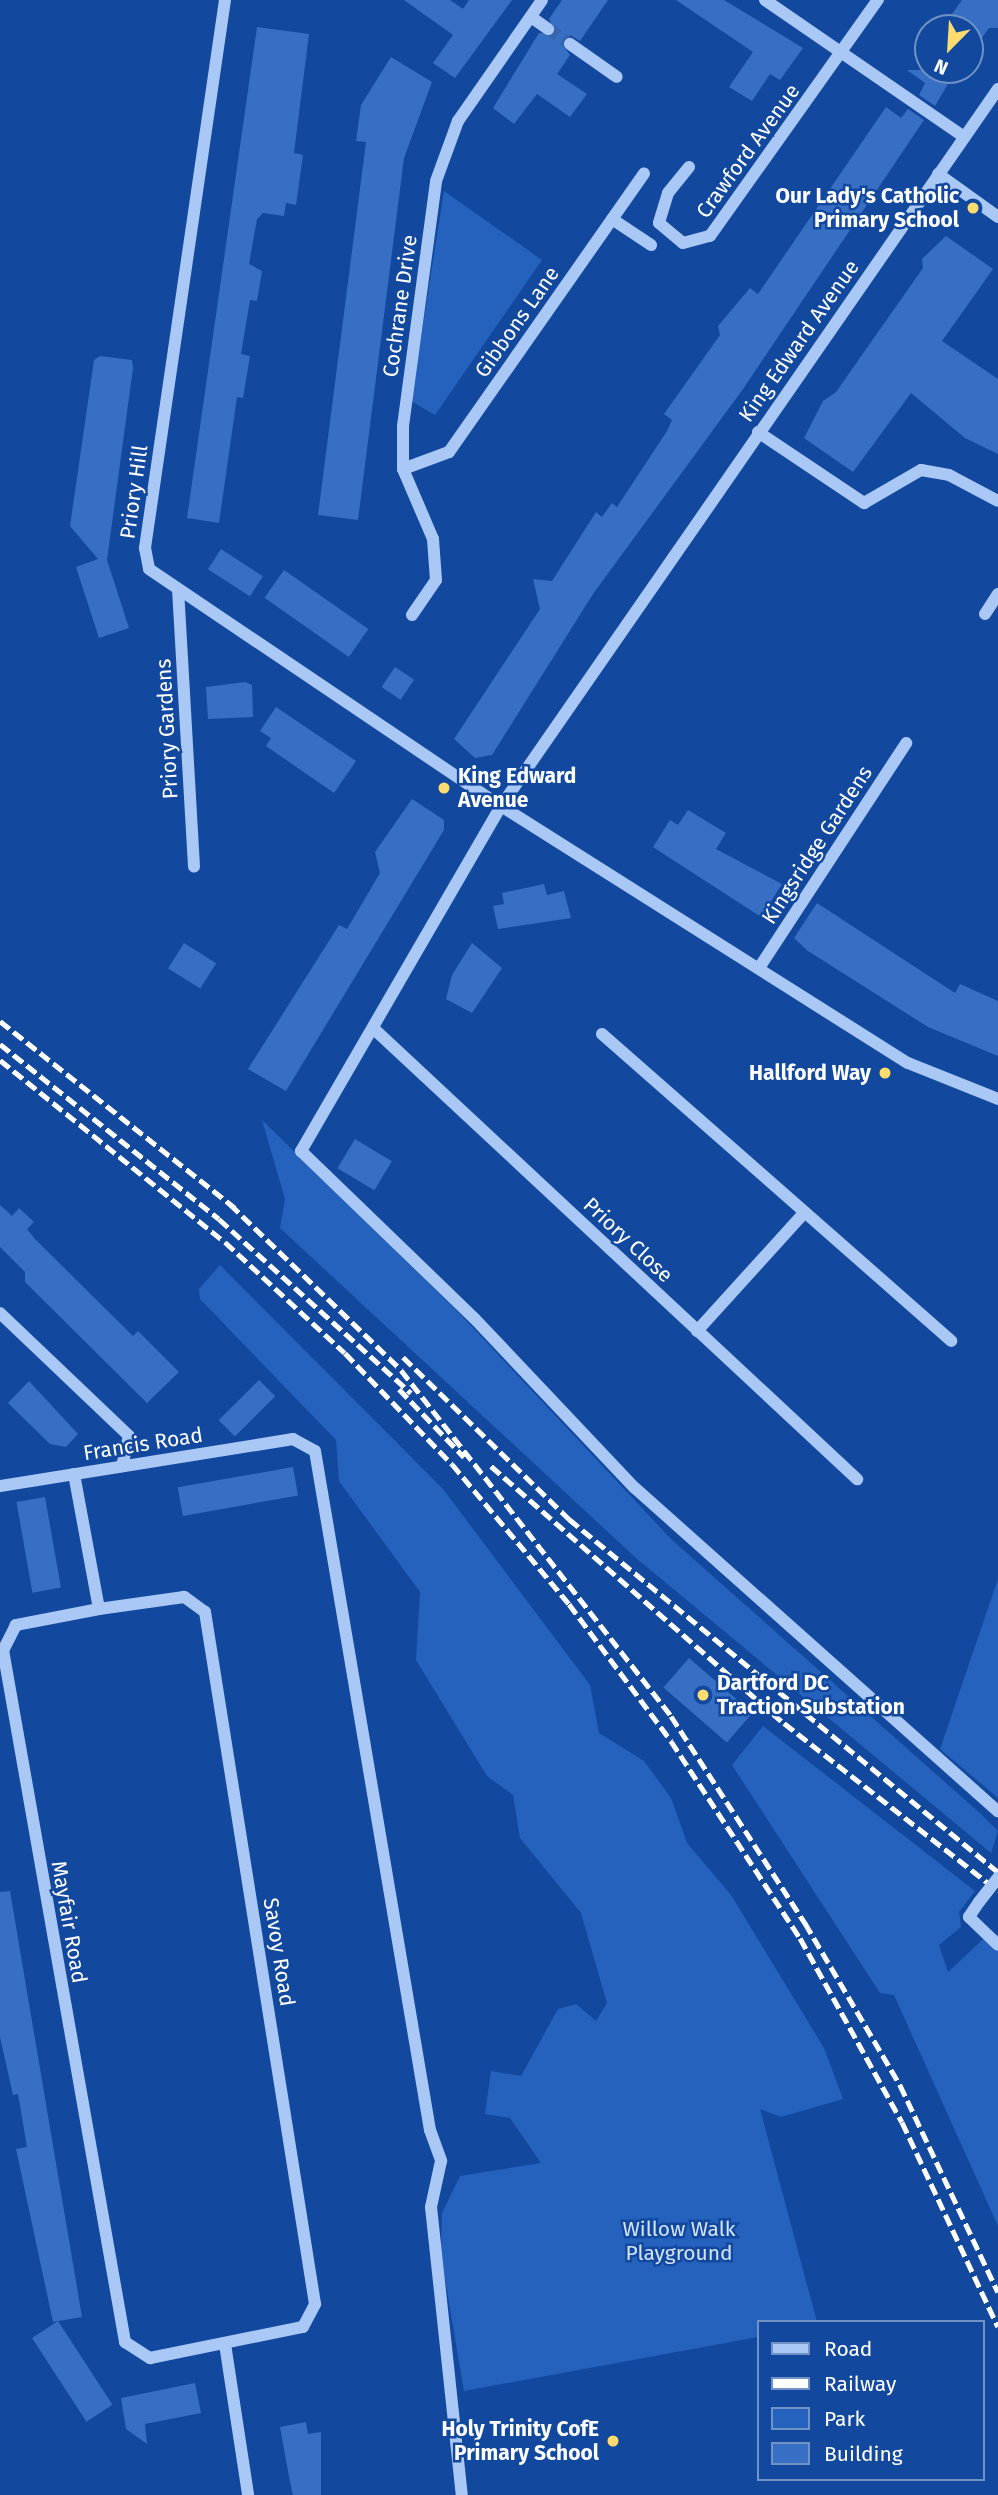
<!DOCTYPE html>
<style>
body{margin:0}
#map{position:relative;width:998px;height:2495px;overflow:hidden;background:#12499f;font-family:"Fira Sans",sans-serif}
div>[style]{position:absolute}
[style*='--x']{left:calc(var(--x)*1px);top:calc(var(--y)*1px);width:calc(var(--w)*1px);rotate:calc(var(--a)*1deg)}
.green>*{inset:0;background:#2462be}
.building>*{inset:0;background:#366fc4;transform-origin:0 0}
.minor-tunnel>*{height:12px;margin-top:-6px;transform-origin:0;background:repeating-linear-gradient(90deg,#3664ad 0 12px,transparent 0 18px)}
.minor>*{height:12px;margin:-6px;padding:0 6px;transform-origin:6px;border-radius:6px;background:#aac8f5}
.rail>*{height:5px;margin-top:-2.5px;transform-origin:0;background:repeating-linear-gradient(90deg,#fff 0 12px,transparent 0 17px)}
.minor-bridge>*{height:12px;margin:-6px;padding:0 6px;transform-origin:6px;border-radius:6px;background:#aac8f5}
.dots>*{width:19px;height:19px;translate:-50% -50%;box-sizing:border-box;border:4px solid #12499f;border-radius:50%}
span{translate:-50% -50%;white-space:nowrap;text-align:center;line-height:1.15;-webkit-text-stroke:5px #12499f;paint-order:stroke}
.street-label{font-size:21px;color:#fff}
.poi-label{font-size:21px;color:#fff;font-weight:700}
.right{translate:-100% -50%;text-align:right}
.left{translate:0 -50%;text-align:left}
.park-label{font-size:21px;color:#d2e4fe}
.legend{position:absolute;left:757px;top:2320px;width:228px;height:161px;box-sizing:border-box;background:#12499f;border:2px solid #7192c5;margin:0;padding:9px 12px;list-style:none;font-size:21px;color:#fff}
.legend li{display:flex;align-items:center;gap:14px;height:35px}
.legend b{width:35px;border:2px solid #7192c5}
.north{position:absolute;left:914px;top:14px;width:70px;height:70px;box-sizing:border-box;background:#12499f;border:2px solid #7192c5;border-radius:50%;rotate:204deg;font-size:19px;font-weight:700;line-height:28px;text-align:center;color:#fff}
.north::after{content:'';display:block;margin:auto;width:24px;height:32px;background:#ffdc6d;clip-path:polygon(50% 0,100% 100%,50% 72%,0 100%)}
</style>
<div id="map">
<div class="green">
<i style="clip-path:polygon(444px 191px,542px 260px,435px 415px,411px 401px)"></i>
<i style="clip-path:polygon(262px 1120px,461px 1315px,671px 1539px,982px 1815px,998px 1831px,991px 1853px,636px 1558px,280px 1228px,285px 1199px)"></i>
<i style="clip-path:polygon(220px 1265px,443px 1489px,590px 1685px,599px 1733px,644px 1761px,671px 1798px,687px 1843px,731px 1895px,824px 2048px,843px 2099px,781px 2117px,760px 2109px,817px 2322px,758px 2322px,758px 2337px,464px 2391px,441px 2255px,442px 2213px,460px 2176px,541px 2163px,510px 2118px,485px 2114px,491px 2071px,521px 2076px,558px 2009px,576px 2004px,596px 2021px,607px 2003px,581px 1913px,520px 1838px,513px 1795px,487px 1776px,416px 1660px,420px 1592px,339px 1481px,336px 1440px,200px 1299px,199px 1289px)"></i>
<i style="clip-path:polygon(998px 1579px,998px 1798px,940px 1749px)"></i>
<i style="clip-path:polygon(763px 1726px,975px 1891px,959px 1912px,961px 1927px,939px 1945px,948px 1972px,992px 1931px,998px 1935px,998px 2226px,894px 1995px,880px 1993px,732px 1765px)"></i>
</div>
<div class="building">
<i style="clip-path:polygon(404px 0,450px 0,463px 9px,469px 0,512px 0,455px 78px,433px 63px,453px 35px)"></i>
<i style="clip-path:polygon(562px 0,608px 0,580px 41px,570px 35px,561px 43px,570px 55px,557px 74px,587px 94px,570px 117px,537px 94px,514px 124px,493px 108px,539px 33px,555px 33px,549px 19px)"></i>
<i style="clip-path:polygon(676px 0,724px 0,803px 48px,780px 80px,770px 74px,752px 101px,729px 87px,753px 52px)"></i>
<i style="clip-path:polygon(962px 0,998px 0,998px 28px,989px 28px,970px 54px,970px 28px,942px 28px)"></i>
<i style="clip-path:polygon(257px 27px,309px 34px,294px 153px,303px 155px,296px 205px,286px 203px,284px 216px,263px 213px,257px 219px,249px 264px,262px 271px,257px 301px,250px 300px,241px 354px,250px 356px,243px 398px,237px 397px,219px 523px,187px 518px)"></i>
<i style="clip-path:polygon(391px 57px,432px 82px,404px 158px,358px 520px,318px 515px,366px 142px,356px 141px,361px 105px)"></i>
<i style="clip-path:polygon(907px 70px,956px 70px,935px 106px,919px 95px,925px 83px)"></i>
<i style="clip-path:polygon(886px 107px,901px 118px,908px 109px,924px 120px,743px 389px,593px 594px,492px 755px,475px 758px,454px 739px,540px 609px,533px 579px,552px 581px,596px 512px,602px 517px,612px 503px,617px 507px,667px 431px,672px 420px,664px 414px,720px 335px,718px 326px,750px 288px,758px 294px)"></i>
<i style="clip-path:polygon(946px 236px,993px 269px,942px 341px,998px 379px,998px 454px,965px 438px,911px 393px,853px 472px,804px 438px,823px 401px,836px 392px,923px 268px,922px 259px)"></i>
<i style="clip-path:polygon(100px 356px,132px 360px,133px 368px,107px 560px,129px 628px,99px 638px,76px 567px,98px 559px,70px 526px,94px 360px)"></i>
<i style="left:221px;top:549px;width:50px;height:24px;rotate:33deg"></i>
<i style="left:284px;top:570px;width:103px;height:34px;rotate:35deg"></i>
<i style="left:395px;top:667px;width:23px;height:24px;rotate:34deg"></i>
<i style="clip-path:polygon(245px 682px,252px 685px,253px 717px,208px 719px,206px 687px)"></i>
<i style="clip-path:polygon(276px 707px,356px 761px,334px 793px,266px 746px,271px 738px,260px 731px)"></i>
<i style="clip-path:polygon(412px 799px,444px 820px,444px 830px,286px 1091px,248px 1069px,339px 925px,347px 929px,380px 873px,375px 852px)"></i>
<i style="clip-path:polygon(688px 810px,726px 833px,716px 849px,782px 884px,761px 917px,653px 847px,670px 820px,678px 825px)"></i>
<i style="clip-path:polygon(544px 884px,547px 895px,564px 891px,571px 918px,498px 929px,493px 906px,504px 904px,502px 893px)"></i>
<i style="clip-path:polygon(817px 903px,955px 993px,960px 984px,998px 1001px,998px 1056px,928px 1027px,808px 951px,794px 938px)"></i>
<i style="left:184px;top:943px;width:38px;height:30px;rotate:32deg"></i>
<i style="clip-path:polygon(472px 943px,502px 968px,472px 1013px,446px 999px,452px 975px)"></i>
<i style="left:355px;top:1139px;width:43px;height:34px;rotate:31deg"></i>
<i style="clip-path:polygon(0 1205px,12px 1216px,19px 1208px,34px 1222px,27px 1229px,35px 1239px,133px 1336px,138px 1331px,179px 1372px,147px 1403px,25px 1282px,25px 1272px,0 1247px)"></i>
<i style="left:259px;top:1380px;width:23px;height:57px;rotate:45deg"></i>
<i style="clip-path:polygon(29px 1381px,78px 1434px,66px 1447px,50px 1444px,8px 1403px)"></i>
<i style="left:293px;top:1467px;width:29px;height:117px;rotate:80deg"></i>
<i style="left:45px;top:1497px;width:92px;height:29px;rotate:80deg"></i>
<i style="left:689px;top:1658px;width:84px;height:39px;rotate:41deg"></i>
<i style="clip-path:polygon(10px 1891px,82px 2317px,53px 2322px,16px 2149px,27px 2147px,18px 2094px,13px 2095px,0 2037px,0 1892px)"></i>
<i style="left:58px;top:2321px;width:100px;height:31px;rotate:57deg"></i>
<i style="clip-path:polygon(195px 2383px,201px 2413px,145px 2424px,147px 2444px,126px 2429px,121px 2398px)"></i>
<i style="clip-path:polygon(306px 2422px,308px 2434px,321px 2432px,321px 2495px,293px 2495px,290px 2482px,280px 2427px)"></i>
</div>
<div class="minor-tunnel">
<i style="--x:548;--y:29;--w:27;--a:34"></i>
</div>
<div class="minor">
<i style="--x:225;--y:0;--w:554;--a:98.31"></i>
<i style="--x:145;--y:548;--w:21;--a:79"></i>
<i style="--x:149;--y:569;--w:424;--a:34"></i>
<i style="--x:501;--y:806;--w:481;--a:32.3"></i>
<i style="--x:908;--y:1063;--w:97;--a:21.8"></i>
<i style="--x:765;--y:0;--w:242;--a:34.5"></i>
<i style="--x:531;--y:17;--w:21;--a:35"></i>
<i style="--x:570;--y:44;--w:57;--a:35.1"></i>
<i style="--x:998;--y:89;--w:872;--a:124.73"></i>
<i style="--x:501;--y:806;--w:399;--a:120.1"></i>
<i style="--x:301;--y:1151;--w:240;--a:44"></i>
<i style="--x:474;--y:1318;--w:234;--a:46.6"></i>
<i style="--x:635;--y:1488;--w:486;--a:41.7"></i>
<i style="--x:689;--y:167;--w:33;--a:129"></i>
<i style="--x:668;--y:193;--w:31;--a:107"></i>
<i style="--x:659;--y:223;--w:31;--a:40"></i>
<i style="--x:683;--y:243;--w:28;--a:-15"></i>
<i style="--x:710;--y:236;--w:290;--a:-54.6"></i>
<i style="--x:938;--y:174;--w:74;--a:35.6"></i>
<i style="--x:612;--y:219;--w:47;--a:33.7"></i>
<i style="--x:758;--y:432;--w:128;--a:33.8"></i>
<i style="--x:864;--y:503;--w:66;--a:-30.1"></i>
<i style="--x:921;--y:470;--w:28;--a:10"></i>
<i style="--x:949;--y:475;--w:55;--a:28"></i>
<i style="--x:403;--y:469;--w:49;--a:-20.3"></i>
<i style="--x:449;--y:452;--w:340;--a:-55"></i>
<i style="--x:178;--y:589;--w:278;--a:86.7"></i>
<i style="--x:985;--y:614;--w:24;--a:-57"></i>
<i style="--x:412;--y:615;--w:42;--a:-55.6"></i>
<i style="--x:436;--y:580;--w:41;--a:-94.2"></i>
<i style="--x:433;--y:539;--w:76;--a:-113.2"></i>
<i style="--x:403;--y:469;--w:43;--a:-90"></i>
<i style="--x:403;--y:426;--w:247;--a:-82.3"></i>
<i style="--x:436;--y:181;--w:64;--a:-69.9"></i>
<i style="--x:458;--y:121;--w:147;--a:-55.2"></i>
<i style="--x:759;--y:968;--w:269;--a:-56.8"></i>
<i style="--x:373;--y:1028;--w:662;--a:42.98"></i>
<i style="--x:602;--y:1034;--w:465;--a:41.3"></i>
<i style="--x:0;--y:1313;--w:178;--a:43.6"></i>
<i style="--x:129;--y:1436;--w:31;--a:103"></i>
<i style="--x:697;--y:1331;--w:159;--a:-47.8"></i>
<i style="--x:74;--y:1474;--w:137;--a:79.5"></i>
<i style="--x:99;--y:1609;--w:85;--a:169.1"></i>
<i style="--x:16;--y:1625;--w:28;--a:117"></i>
<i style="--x:3;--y:1650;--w:703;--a:80"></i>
<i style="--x:125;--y:2342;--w:30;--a:33"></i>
<i style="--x:150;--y:2358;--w:156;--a:-11.5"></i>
<i style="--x:303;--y:2327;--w:26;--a:-62"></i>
<i style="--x:315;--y:2304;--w:701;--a:-99.03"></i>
<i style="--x:205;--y:1612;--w:26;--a:-144"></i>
<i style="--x:184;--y:1597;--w:86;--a:172"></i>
<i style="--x:0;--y:1486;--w:297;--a:-9.1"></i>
<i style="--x:293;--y:1439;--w:25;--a:29"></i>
<i style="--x:315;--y:1451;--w:689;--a:80.39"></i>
<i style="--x:430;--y:2130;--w:33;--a:70"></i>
<i style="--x:441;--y:2161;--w:47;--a:102.3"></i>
<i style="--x:431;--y:2207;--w:290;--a:83.9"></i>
<i style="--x:979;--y:1902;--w:18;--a:124"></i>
<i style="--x:969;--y:1917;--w:40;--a:44"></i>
<i style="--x:225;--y:2344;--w:153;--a:81.3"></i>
</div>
<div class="rail">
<i style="--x:0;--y:1021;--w:300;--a:38.5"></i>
<i style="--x:0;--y:1044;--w:280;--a:38.6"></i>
<i style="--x:219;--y:1219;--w:259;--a:42.2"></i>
<i style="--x:0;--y:1060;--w:289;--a:39"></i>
<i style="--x:225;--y:1242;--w:163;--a:42.8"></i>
<i style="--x:345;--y:1353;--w:154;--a:46.1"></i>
<i style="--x:452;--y:1464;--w:182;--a:50.1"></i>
<i style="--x:569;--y:1604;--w:171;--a:53.3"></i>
<i style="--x:671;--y:1741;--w:235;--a:56.8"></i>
<i style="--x:800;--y:1938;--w:210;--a:61"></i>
<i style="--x:902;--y:2122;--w:226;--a:64.9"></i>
<i style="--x:230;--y:1204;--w:238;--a:44.1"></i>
<i style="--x:401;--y:1370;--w:439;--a:52"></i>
<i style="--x:671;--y:1716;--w:247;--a:57.1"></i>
<i style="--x:805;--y:1923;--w:188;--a:59.6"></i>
<i style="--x:900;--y:2085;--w:229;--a:64.7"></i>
<i style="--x:403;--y:1357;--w:232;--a:44.3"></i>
<i style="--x:569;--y:1519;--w:556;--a:39.45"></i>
<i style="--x:399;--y:1389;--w:94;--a:46.3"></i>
<i style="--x:491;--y:1466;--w:390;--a:41.3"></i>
<i style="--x:784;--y:1723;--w:272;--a:38.1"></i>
</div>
<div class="minor-bridge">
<i style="--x:979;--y:1902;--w:31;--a:-52"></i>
</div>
<div class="dots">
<i style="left:973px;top:208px;background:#ffdc6d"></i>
<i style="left:444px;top:788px;background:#ffdc6d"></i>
<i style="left:885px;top:1073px;background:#ffdc6d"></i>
<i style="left:703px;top:1695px;background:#ffdc6d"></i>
<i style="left:613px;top:2441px;background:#ffdc6d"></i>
</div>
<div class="street-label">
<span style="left:748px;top:151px;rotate:-54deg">Crawford Avenue</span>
<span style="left:400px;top:306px;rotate:-82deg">Cochrane Drive</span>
<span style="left:517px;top:322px;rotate:-55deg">Gibbons Lane</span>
<span style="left:799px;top:341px;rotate:-55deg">King Edward Avenue</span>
<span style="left:134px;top:492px;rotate:-82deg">Priory Hill</span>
<span style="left:167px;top:729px;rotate:-93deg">Priory Gardens</span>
<span style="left:817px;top:845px;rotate:-57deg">Kingsridge Gardens</span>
<span style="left:628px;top:1240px;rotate:43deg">Priory Close</span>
<span style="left:143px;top:1444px;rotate:-9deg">Francis Road</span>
<span style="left:69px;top:1922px;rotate:80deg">Mayfair Road</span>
<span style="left:279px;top:1952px;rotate:81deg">Savoy Road</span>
</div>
<div class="poi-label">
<span class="right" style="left:959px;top:208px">Our Lady's Catholic<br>Primary School</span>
<span class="left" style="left:458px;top:788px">King Edward<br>Avenue</span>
<span class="right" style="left:871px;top:1073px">Hallford Way</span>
<span class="left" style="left:717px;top:1695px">Dartford DC<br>Traction Substation</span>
<span class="right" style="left:599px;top:2441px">Holy Trinity CofE<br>Primary School</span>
</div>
<div class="park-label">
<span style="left:679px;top:2241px">Willow Walk<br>Playground</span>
</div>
<ul class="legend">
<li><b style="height:9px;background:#aac8f5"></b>Road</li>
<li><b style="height:9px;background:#fff"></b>Railway</li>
<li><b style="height:19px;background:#2462be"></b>Park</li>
<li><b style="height:19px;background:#366fc4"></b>Building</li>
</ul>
<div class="north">N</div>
</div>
